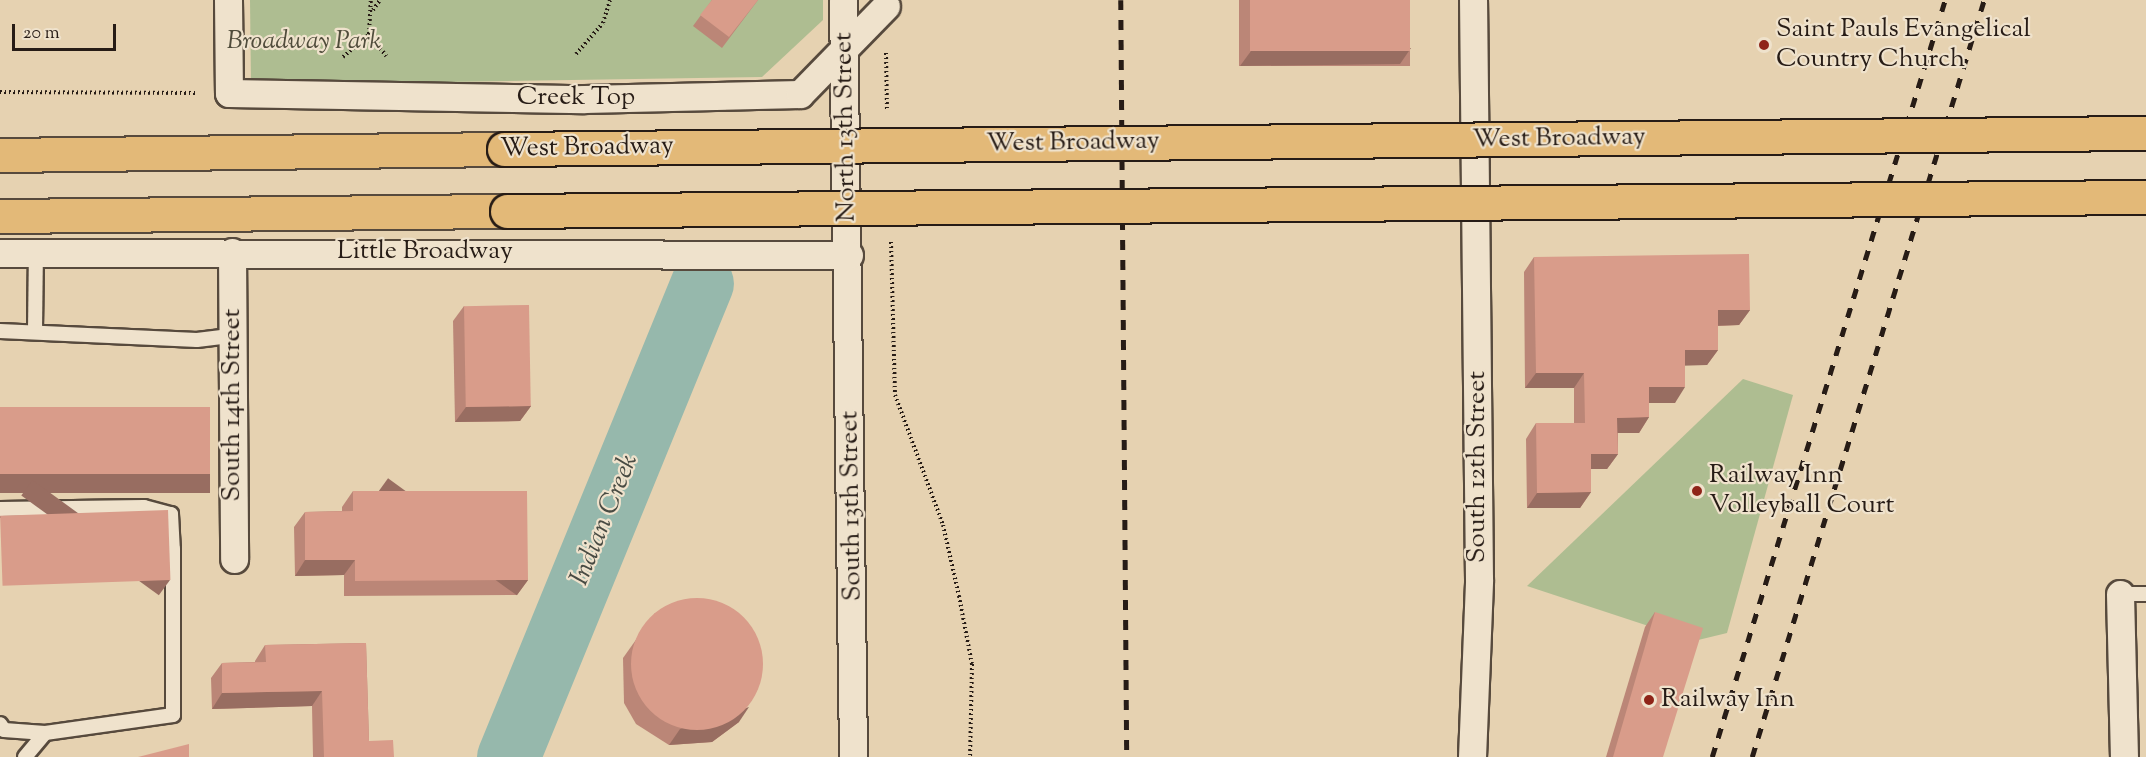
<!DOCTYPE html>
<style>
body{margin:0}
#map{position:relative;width:2146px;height:757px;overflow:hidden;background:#e6d2b1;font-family:"Sorts Mill Goudy",serif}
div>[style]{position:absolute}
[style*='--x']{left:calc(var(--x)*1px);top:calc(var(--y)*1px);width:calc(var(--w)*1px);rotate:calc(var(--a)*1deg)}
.green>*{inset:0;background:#aebd91}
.river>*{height:63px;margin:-31.5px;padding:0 31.5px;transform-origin:31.5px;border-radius:31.5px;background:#96b8ac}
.path>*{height:4px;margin-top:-2px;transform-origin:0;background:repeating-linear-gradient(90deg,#271c16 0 1.5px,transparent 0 4.5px)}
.roads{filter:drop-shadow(2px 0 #574a3d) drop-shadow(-2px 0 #574a3d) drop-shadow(0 2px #574a3d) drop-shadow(0 -2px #574a3d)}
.lane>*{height:14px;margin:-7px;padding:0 7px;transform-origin:7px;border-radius:7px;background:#efe2cc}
.street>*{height:27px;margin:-13.5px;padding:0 13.5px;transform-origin:13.5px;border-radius:13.5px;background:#efe2cc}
.primary>*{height:33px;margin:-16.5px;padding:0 16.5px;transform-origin:16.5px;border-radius:16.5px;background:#e3b978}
.rail>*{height:4.5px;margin-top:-2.25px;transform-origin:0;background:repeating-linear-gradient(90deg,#271c16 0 10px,transparent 0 20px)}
.bridges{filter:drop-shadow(2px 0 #271c16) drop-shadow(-2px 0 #271c16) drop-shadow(0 2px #271c16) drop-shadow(0 -2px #271c16)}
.primary-bridge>*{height:33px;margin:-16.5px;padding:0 16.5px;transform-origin:16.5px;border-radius:16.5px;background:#e3b978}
.wall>*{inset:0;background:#bb8677;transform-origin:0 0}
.shaded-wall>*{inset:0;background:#986d61;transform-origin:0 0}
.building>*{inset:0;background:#d99c8a;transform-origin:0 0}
.round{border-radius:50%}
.dots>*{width:16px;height:16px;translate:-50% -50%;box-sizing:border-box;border:3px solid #efe2cc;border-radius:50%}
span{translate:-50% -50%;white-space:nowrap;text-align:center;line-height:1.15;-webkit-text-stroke:4.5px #efe2cc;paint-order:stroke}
.poi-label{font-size:26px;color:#271c16}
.left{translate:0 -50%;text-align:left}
.park-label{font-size:26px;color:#504c3b;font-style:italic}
.street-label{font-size:26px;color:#271c16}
.water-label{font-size:27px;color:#484b43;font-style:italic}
.scale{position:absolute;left:12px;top:24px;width:104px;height:27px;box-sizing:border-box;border:3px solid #271c16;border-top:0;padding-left:8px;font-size:18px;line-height:21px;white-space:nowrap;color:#271c16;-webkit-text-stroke:4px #efe2cc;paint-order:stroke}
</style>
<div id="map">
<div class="green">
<i style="clip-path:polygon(250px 0,823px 0,823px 20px,762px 77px,251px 85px)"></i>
<i style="clip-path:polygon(1743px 379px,1793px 395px,1727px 633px,1694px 641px,1527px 586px)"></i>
</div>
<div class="river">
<i style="--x:508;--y:757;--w:512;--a:-67.74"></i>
</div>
<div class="path">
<i style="--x:373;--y:10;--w:12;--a:-55"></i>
<i style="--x:369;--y:34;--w:28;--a:52"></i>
<i style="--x:886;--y:53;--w:58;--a:89"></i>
<i style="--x:576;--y:54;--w:41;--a:-48.9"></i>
<i style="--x:603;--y:23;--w:24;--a:-73"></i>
<i style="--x:343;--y:57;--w:35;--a:-41"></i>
<i style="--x:369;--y:34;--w:34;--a:-87"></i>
<i style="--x:0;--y:92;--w:197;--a:0.3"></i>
<i style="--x:891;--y:242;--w:153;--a:88.5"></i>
<i style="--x:895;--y:395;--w:139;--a:69.7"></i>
<i style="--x:943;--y:525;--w:73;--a:77.3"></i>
<i style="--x:959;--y:596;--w:69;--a:79.2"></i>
<i style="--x:972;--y:664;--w:93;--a:91.2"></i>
</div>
<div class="roads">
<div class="lane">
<i style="--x:35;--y:330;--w:77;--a:-89.3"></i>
<i style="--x:0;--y:331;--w:197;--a:2.6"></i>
<i style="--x:197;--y:340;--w:35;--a:-7"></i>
<i style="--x:0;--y:509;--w:144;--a:-0.8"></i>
<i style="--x:144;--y:507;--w:28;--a:15"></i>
<i style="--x:171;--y:514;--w:35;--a:87"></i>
<i style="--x:173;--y:549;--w:166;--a:90"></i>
<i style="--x:173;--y:715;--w:129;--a:172"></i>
<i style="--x:45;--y:733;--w:41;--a:-175.8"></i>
<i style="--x:4;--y:730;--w:7;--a:-124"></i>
<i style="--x:2120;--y:594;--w:26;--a:0"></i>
<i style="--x:25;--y:757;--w:31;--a:-50"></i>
</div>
<div class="street">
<i style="--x:228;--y:0;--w:93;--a:89.4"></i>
<i style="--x:229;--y:93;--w:355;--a:1"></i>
<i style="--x:584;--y:99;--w:216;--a:-1.3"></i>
<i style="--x:800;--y:94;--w:123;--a:-45.7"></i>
<i style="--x:843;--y:0;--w:757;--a:89.24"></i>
<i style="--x:232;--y:252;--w:307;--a:89.6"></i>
<i style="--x:0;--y:253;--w:849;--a:0.13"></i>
<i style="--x:2120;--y:594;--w:163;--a:88.6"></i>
<i style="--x:1472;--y:757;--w:178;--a:-87.7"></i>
<i style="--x:1479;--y:579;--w:579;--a:-90.59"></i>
</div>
<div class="primary">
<i style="--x:0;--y:155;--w:504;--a:-0.68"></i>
<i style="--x:0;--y:216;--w:507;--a:-0.57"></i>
</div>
</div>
<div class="rail">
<i style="--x:1121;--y:0;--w:757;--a:89.55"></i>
<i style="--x:1712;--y:757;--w:792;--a:-72.89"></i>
<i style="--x:1752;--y:757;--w:792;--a:-72.96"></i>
</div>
<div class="bridges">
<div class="primary-bridge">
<i style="--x:504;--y:149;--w:1642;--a:-0.56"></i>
<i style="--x:507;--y:211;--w:1639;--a:-0.49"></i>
</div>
</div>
<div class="wall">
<i style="clip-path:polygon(712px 0,758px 0,722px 48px,693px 26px)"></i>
<i style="left:1239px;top:0;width:171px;height:66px"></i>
<i style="clip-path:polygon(1534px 257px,1750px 310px,1739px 325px,1718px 326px,1718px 350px,1707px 365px,1685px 365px,1675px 403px,1649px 403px,1649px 417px,1639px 433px,1618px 433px,1618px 454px,1607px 469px,1591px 469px,1591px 492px,1580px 508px,1527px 508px,1526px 439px,1536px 423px,1574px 423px,1574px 388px,1525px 388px,1524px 272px)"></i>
<i style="clip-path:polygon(464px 306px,531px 406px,520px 421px,455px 422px,453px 321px)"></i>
<i style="clip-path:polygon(353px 491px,528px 580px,517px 595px,344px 596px,344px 575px,295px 576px,294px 527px,305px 512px,342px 511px,342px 507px)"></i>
<i style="clip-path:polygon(1655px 612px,1663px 757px,1606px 757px,1645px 627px)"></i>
<i style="clip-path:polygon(655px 613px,739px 722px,712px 742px,669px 745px,636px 724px,624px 703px,623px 658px)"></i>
<i style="clip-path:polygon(366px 643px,369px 741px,394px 757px,313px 757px,312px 706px,212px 709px,211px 678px,222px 663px,255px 662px,255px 661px,265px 645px)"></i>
</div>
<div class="shaded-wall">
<i style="clip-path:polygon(1411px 48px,1400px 64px,1240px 66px,1251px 51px)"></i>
<i style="clip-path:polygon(1718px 310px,1750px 310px,1739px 325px,1707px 326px)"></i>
<i style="clip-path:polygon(1685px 350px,1718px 350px,1707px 365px,1674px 366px)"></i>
<i style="clip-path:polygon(1536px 373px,1584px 373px,1574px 388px,1525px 388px)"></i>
<i style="clip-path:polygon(1649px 387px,1685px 387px,1675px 403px,1638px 403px)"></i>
<i style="clip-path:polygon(531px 406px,520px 421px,455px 422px,466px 407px)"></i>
<i style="clip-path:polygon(1649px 417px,1639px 433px,1607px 433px,1617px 418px)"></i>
<i style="clip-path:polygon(1591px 454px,1618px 454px,1607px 469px,1580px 469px)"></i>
<i style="left:0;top:474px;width:210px;height:19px"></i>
<i style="clip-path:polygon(1591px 492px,1580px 508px,1527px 508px,1537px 493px)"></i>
<i style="clip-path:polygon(305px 560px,355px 560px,344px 575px,295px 576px)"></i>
<i style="left:170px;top:580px;width:19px;height:170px;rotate:126deg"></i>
<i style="left:528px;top:580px;width:19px;height:173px;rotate:126deg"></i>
<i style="clip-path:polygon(322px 691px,312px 706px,212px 709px,222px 693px)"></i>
<i style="clip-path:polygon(749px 707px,739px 722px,712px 742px,669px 745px,680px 729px)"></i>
</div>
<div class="building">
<i style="clip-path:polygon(712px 0,758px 0,729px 37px,700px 15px)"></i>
<i style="left:1250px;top:0;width:160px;height:51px"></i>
<i style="clip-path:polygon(1749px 254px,1750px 310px,1718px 310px,1718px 350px,1685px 350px,1685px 387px,1649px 387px,1649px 417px,1617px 418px,1618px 454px,1591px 454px,1591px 492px,1537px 493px,1536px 423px,1585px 423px,1584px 373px,1536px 373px,1534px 257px)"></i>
<i style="left:529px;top:305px;width:101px;height:65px;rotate:89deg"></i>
<i style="left:210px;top:407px;width:67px;height:210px;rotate:90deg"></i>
<i style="clip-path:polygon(353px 491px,527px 491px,528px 580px,355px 581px,355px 560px,305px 560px,305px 512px,353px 511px)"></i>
<i style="left:168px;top:510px;width:70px;height:168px;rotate:88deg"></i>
<i class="round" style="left:631px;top:598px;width:132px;height:132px"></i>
<i style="clip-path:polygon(1655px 612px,1703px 628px,1663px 757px,1613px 757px)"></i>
<i style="clip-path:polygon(366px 643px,369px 741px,393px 740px,394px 757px,324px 757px,322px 691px,222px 693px,222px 663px,266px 662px,265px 645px)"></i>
<i style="clip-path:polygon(189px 744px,189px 757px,138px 757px)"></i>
</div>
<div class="dots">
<i style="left:1764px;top:45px;background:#8f2418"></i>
<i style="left:1697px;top:491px;background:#8f2418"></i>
<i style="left:1649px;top:700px;background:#8f2418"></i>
</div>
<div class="poi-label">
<span class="left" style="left:1776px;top:45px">Saint Pauls Evangelical<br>Country Church</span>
<span class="left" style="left:1709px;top:491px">Railway Inn<br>Volleyball Court</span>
<span class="left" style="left:1661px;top:700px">Railway Inn</span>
</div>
<div class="park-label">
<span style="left:304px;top:42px">Broadway Park</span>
</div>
<div class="street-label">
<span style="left:576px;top:98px">Creek Top</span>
<span style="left:846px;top:127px;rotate:-91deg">North 13th Street</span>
<span style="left:1559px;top:139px;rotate:-1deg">West Broadway</span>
<span style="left:1073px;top:143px;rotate:-1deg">West Broadway</span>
<span style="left:587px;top:148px;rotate:-1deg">West Broadway</span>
<span style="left:425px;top:252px">Little Broadway</span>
<span style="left:233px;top:405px;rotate:-90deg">South 14th Street</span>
<span style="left:1478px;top:467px;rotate:-90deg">South 12th Street</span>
<span style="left:852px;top:506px;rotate:-91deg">South 13th Street</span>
</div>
<div class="water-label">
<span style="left:605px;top:520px;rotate:-68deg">Indian Creek</span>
</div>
<div class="scale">20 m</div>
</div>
